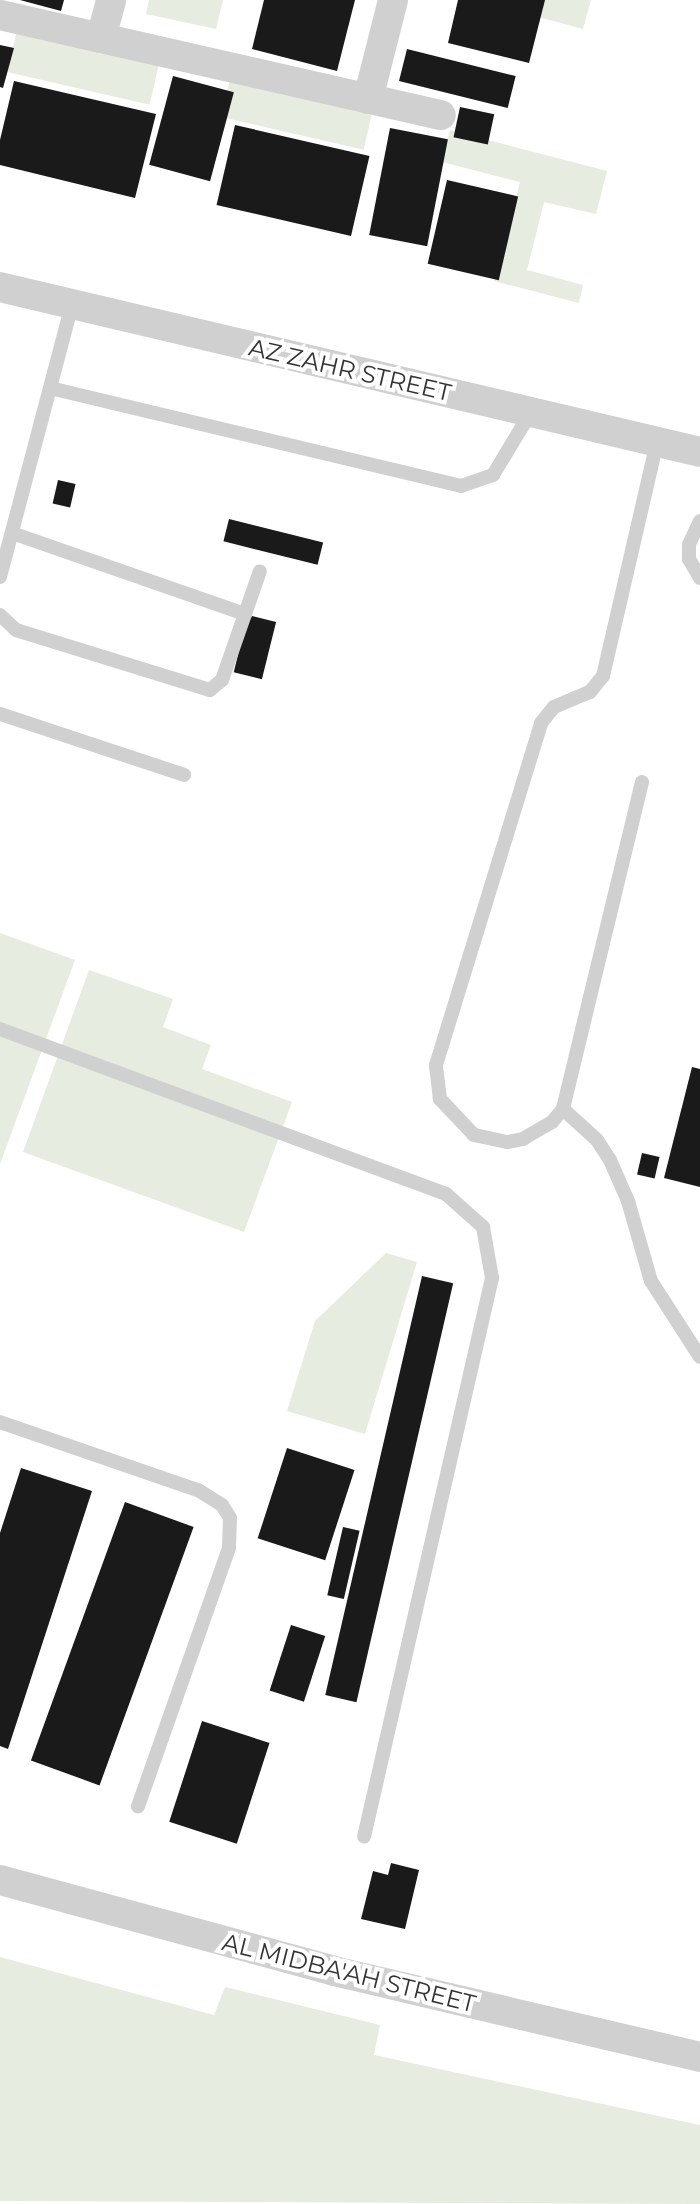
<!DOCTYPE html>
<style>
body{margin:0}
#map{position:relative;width:700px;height:2204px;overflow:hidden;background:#fff;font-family:Montserrat,sans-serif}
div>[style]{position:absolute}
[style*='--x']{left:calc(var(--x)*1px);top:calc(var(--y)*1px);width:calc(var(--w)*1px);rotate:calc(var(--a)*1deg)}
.green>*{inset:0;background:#e6ecdf;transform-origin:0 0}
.building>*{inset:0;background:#1a1a1a;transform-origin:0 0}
.service>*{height:14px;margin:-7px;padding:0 7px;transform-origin:7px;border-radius:7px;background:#d0d0d0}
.minor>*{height:30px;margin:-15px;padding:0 15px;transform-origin:15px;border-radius:15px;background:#d0d0d0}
span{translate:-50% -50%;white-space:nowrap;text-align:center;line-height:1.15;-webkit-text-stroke:8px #fff;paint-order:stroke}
.street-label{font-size:24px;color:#333}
</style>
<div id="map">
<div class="green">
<i style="clip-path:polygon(149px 0,223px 0,216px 29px,146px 14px)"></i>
<i style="clip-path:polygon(531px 0,591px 0,583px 29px,527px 14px)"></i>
<i style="left:17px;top:30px;width:146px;height:43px;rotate:13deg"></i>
<i style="left:231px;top:75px;width:146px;height:43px;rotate:13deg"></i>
<i style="clip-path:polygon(450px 130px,607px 171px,596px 214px,544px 202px,527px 270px,583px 285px,579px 303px,494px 281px,520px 182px,442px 162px)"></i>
<i style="clip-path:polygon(0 933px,75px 960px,0 1164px)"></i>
<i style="clip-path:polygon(89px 970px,173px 999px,163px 1027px,211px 1045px,202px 1069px,292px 1102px,244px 1232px,23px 1152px)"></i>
<i style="clip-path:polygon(386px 1253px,417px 1262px,365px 1434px,287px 1411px,315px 1321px)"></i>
<i style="clip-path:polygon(0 1957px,214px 2015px,225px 1987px,380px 2025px,374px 2055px,700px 2125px,700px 2204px,0 2201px)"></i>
</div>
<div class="building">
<i style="clip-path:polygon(20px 0,64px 0,61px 11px)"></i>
<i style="clip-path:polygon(264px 0,355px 0,337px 71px,252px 49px)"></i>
<i style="clip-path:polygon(458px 0,545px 0,529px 63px,448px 43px)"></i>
<i style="clip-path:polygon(0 45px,14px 48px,3px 88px,0 87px)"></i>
<i style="left:407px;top:49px;width:112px;height:33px;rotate:14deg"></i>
<i style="left:173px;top:76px;width:63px;height:92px;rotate:15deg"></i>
<i style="clip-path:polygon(14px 81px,156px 114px,135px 198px,0 165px,0 140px)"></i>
<i style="left:460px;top:107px;width:35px;height:31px;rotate:12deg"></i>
<i style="left:235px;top:125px;width:138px;height:82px;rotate:13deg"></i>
<i style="left:390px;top:128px;width:59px;height:109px;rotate:11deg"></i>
<i style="left:447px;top:180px;width:73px;height:86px;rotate:13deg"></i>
<i style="left:58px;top:480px;width:18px;height:24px;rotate:13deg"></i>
<i style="left:229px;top:519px;width:97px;height:23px;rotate:14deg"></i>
<i style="left:248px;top:615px;width:29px;height:59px;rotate:14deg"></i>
<i style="clip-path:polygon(692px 1067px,700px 1069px,700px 1187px,664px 1178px)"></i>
<i style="left:642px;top:1153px;width:18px;height:22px;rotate:13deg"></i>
<i style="left:422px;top:1276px;width:32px;height:430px;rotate:13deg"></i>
<i style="left:287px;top:1448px;width:71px;height:95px;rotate:18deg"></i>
<i style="clip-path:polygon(21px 1468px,92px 1491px,8px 1749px,0 1746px,0 1533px)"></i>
<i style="left:125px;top:1502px;width:73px;height:275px;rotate:20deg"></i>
<i style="left:343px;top:1527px;width:17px;height:70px;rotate:13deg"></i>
<i style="left:291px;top:1625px;width:36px;height:69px;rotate:18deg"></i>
<i style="left:202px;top:1721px;width:71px;height:106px;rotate:18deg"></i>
<i style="clip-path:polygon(391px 1863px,419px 1870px,405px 1929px,361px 1919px,373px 1871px,388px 1875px)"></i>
</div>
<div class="service">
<i style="--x:50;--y:388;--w:423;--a:13.4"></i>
<i style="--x:461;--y:486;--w:34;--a:-19"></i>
<i style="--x:493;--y:475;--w:74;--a:-58.9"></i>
<i style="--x:700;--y:521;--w:26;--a:115"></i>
<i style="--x:689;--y:545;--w:14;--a:90"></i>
<i style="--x:689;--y:559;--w:22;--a:60"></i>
<i style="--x:12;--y:533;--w:247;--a:19.2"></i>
<i style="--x:0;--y:577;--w:282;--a:-75.2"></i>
<i style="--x:0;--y:615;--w:22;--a:43"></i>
<i style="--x:16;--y:630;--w:203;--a:17.2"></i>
<i style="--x:210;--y:690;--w:16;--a:-40"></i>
<i style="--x:222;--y:680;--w:115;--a:-70.8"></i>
<i style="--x:0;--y:714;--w:194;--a:18.3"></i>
<i style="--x:642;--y:782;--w:336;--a:103.6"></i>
<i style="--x:563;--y:1109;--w:17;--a:130"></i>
<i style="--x:552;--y:1122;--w:34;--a:150"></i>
<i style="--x:523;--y:1139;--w:16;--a:169"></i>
<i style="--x:507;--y:1142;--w:34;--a:-168"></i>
<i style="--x:474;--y:1135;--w:50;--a:-133.4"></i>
<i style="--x:440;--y:1099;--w:34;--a:-97"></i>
<i style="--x:436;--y:1065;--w:358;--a:-72.9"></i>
<i style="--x:541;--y:723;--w:21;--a:-51"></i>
<i style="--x:554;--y:707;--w:39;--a:-23"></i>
<i style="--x:590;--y:692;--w:21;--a:-51"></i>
<i style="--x:603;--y:676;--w:240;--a:-77"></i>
<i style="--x:0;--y:1029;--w:476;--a:20.3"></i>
<i style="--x:446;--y:1194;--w:50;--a:41.7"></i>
<i style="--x:483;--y:1227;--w:52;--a:80"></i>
<i style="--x:492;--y:1278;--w:573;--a:102.9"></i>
<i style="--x:563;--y:1109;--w:46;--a:42.4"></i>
<i style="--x:597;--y:1140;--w:24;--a:57"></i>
<i style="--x:610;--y:1160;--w:45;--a:66.3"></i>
<i style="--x:628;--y:1201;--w:83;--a:74"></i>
<i style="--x:651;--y:1281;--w:90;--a:57.2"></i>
<i style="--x:0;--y:1422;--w:209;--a:19"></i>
<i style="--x:198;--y:1490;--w:28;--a:32"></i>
<i style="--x:222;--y:1505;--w:15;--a:58"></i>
<i style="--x:230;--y:1518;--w:30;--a:92"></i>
<i style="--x:229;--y:1548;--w:274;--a:109.4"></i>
</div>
<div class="minor">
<i style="--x:0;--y:15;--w:452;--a:12.8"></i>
<i style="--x:101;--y:38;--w:39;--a:-75"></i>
<i style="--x:368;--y:99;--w:102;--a:-75.8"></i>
<i style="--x:0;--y:287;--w:719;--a:13.26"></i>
<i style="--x:0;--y:1880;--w:346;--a:15.2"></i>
<i style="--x:334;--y:1971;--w:376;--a:13.2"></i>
</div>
<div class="street-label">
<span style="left:350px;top:370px;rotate:13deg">AZ ZAHR STREET</span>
<span style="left:349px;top:1973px;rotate:14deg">AL MIDBA'AH STREET</span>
</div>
</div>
